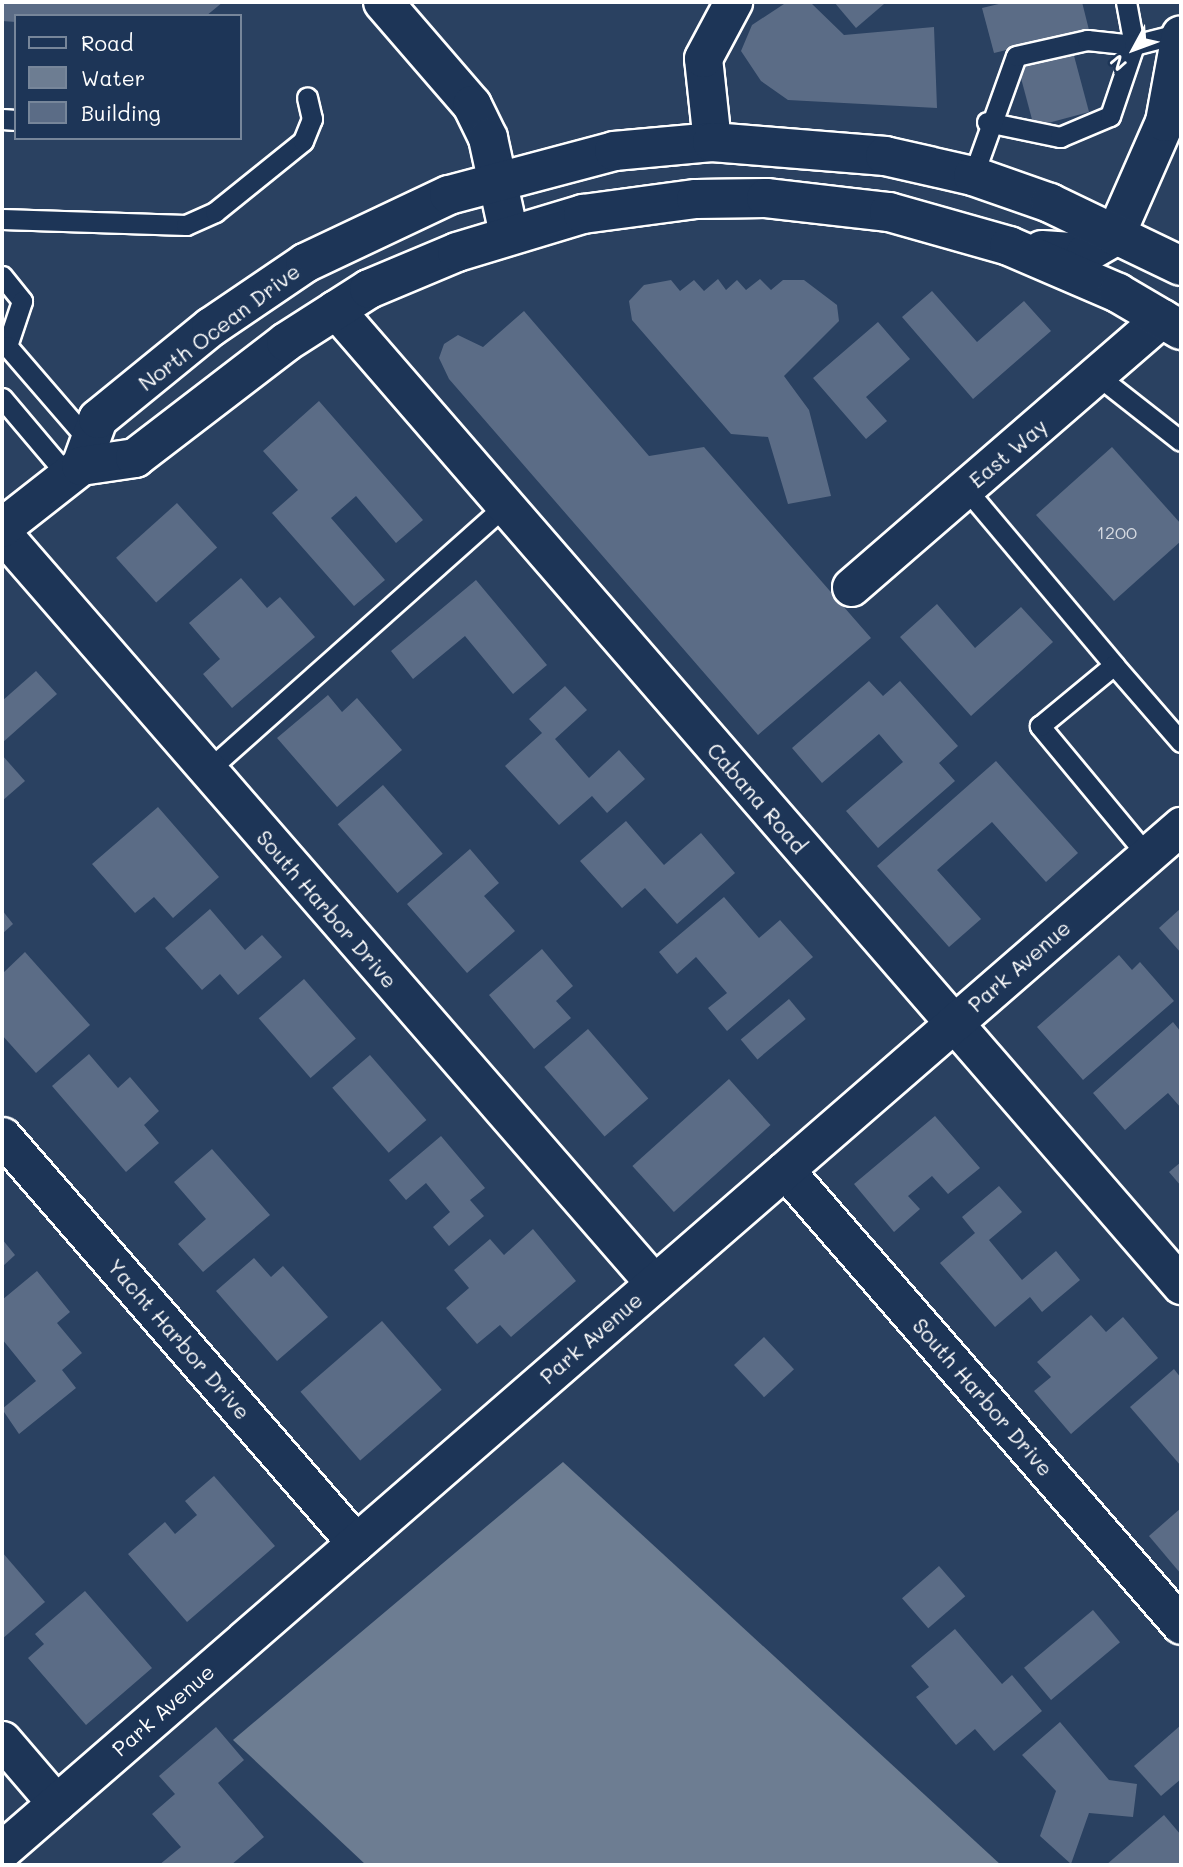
<!DOCTYPE html>
<style>
body{margin:0}
#map{position:relative;width:1183px;height:1867px;overflow:hidden;background:#2a4161;font-family:Mali,sans-serif}
div>[style]{position:absolute}
[style*='--x']{left:calc(var(--x)*1px);top:calc(var(--y)*1px);width:calc(var(--w)*1px);rotate:calc(var(--a)*1deg)}
.water>*{inset:0;background:#6d7d92}
.building>*{inset:0;background:#5b6c86;transform-origin:0 0}
.roads{filter:drop-shadow(2px 0 #fff) drop-shadow(-2px 0 #fff) drop-shadow(0 2px #fff) drop-shadow(0 -2px #fff)}
.lane>*{height:19px;margin:-9.5px;padding:0 9.5px;transform-origin:9.5px;border-radius:9.5px;background:#1d3557}
.street>*{height:37px;margin:-18.5px;padding:0 18.5px;transform-origin:18.5px;border-radius:18.5px;background:#1d3557}
.secondary>*{height:38px;margin:-19px;padding:0 19px;transform-origin:19px;border-radius:19px;background:#1d3557}
span{translate:-50% -50%;white-space:nowrap;text-align:center;line-height:1.15;-webkit-text-stroke:7px #1d3557;paint-order:stroke}
.number-label{font-size:18px;color:#d6dae1}
.number-label span{-webkit-text-stroke-width:0}
.street-label{font-size:21px;color:#fff}
.frame{position:absolute;inset:0;border:4px solid #fff;pointer-events:none}
.legend{position:absolute;left:14px;top:14px;width:228px;height:126px;box-sizing:border-box;background:#1d3557;border:2px solid #77869a;margin:0;padding:9px 12px;list-style:none;font-size:21px;color:#fff}
.legend li{display:flex;align-items:center;gap:14px;height:35px}
.legend b{width:35px;border:2px solid #77869a}
.north{position:absolute;left:1099px;top:14px;width:70px;height:70px;-webkit-text-stroke:5px #1d3557;paint-order:stroke;rotate:229deg;font-size:19px;font-weight:700;line-height:28px;text-align:center;color:#fff}
.north::after{content:'';display:block;margin:auto;width:24px;height:32px;background:#fff;clip-path:polygon(50% 0,100% 100%,50% 72%,0 100%)}
</style>
<div id="map">
<div class="water">
<i style="clip-path:polygon(563px 1462px,1001px 1865px,366px 1865px,233px 1740px)"></i>
</div>
<div class="building">
<i style="clip-path:polygon(2px 2px,223px 2px,206px 16px,16px 16px,16px 22px,2px 21px)"></i>
<i style="clip-path:polygon(787px 2px,810px 2px,844px 35px,934px 27px,937px 108px,788px 100px,761px 81px,741px 51px,752px 25px)"></i>
<i style="clip-path:polygon(834px 2px,882px 2px,884px 4px,856px 28px)"></i>
<i style="clip-path:polygon(1007px 2px,1082px 2px,1089px 30px,994px 53px,982px 8px)"></i>
<i style="left:1073px;top:52px;width:62px;height:57px;rotate:75deg"></i>
<i style="clip-path:polygon(718px 279px,726px 290px,737px 280px,746px 290px,760px 279px,771px 290px,783px 280px,804px 280px,837px 305px,839px 321px,784px 376px,809px 410px,831px 496px,788px 504px,768px 437px,731px 434px,632px 320px,629px 301px,644px 285px,671px 280px,680px 291px,694px 280px,704px 291px)"></i>
<i style="clip-path:polygon(932px 291px,977px 342px,1024px 301px,1051px 331px,973px 399px,902px 317px)"></i>
<i style="clip-path:polygon(524px 311px,649px 456px,704px 447px,871px 638px,758px 735px,449px 379px,439px 358px,444px 344px,458px 335px,483px 347px)"></i>
<i style="clip-path:polygon(878px 322px,910px 359px,866px 397px,887px 421px,866px 439px,813px 378px)"></i>
<i style="clip-path:polygon(319px 401px,423px 520px,396px 543px,356px 496px,331px 518px,385px 580px,354px 606px,272px 513px,298px 490px,263px 451px)"></i>
<i style="clip-path:polygon(1112px 447px,1181px 524px,1181px 541px,1114px 601px,1036px 515px)"></i>
<i style="left:177px;top:503px;width:60px;height:82px;rotate:48deg"></i>
<i style="clip-path:polygon(241px 578px,267px 608px,280px 597px,315px 637px,232px 708px,203px 674px,220px 659px,189px 623px)"></i>
<i style="clip-path:polygon(476px 580px,547px 665px,513px 694px,465px 636px,413px 679px,391px 651px)"></i>
<i style="clip-path:polygon(937px 604px,975px 648px,1021px 607px,1053px 642px,971px 716px,900px 637px)"></i>
<i style="clip-path:polygon(36px 671px,57px 694px,2px 743px,2px 701px)"></i>
<i style="clip-path:polygon(869px 681px,883px 696px,900px 681px,958px 746px,939px 763px,955px 781px,878px 848px,846px 811px,903px 762px,879px 734px,822px 783px,792px 748px)"></i>
<i style="clip-path:polygon(565px 686px,587px 710px,555px 739px,589px 778px,619px 750px,645px 779px,607px 813px,592px 796px,559px 825px,505px 766px,542px 733px,529px 719px)"></i>
<i style="clip-path:polygon(328px 695px,342px 712px,357px 698px,402px 750px,337px 807px,277px 738px)"></i>
<i style="clip-path:polygon(2px 755px,25px 781px,2px 801px)"></i>
<i style="clip-path:polygon(996px 761px,1078px 853px,1046px 882px,992px 822px,937px 870px,981px 919px,949px 947px,877px 866px)"></i>
<i style="left:383px;top:785px;width:91px;height:60px;rotate:49deg"></i>
<i style="clip-path:polygon(158px 807px,219px 877px,173px 918px,154px 897px,135px 913px,92px 864px)"></i>
<i style="clip-path:polygon(626px 821px,664px 865px,701px 833px,735px 873px,677px 924px,645px 888px,622px 908px,580px 861px)"></i>
<i style="clip-path:polygon(470px 849px,499px 883px,484px 896px,515px 931px,467px 973px,407px 904px)"></i>
<i style="clip-path:polygon(724px 897px,759px 938px,780px 920px,813px 957px,727px 1031px,708px 1008px,727px 993px,696px 957px,677px 974px,659px 952px)"></i>
<i style="clip-path:polygon(1181px 908px,1181px 953px,1159px 928px)"></i>
<i style="clip-path:polygon(210px 909px,245px 950px,262px 935px,282px 957px,238px 995px,220px 974px,202px 990px,165px 948px)"></i>
<i style="clip-path:polygon(2px 910px,13px 924px,2px 934px)"></i>
<i style="clip-path:polygon(542px 949px,573px 986px,556px 1001px,571px 1018px,534px 1049px,489px 995px)"></i>
<i style="clip-path:polygon(25px 952px,90px 1025px,36px 1073px,2px 1035px,2px 974px)"></i>
<i style="clip-path:polygon(1119px 955px,1132px 970px,1140px 962px,1174px 1001px,1083px 1080px,1037px 1027px)"></i>
<i style="left:304px;top:979px;width:79px;height:60px;rotate:49deg"></i>
<i style="left:789px;top:999px;width:26px;height:63px;rotate:50deg"></i>
<i style="clip-path:polygon(1173px 1022px,1181px 1032px,1181px 1108px,1168px 1093px,1125px 1130px,1093px 1093px)"></i>
<i style="left:588px;top:1029px;width:92px;height:58px;rotate:49deg"></i>
<i style="clip-path:polygon(89px 1054px,118px 1088px,130px 1077px,159px 1111px,144px 1125px,159px 1143px,126px 1172px,52px 1086px)"></i>
<i style="left:370px;top:1055px;width:86px;height:50px;rotate:49deg"></i>
<i style="left:729px;top:1079px;width:62px;height:130px;rotate:48deg"></i>
<i style="clip-path:polygon(935px 1116px,980px 1168px,948px 1194px,932px 1176px,908px 1196px,920px 1209px,894px 1232px,854px 1184px)"></i>
<i style="clip-path:polygon(441px 1136px,485px 1188px,470px 1200px,484px 1216px,449px 1246px,433px 1227px,450px 1212px,426px 1183px,406px 1200px,389px 1180px)"></i>
<i style="clip-path:polygon(212px 1149px,270px 1215px,203px 1272px,178px 1244px,206px 1219px,174px 1182px)"></i>
<i style="clip-path:polygon(1181px 1162px,1181px 1186px,1169px 1172px)"></i>
<i style="clip-path:polygon(999px 1186px,1022px 1212px,989px 1240px,1022px 1280px,1056px 1251px,1080px 1280px,1042px 1312px,1030px 1297px,995px 1327px,940px 1263px,975px 1233px,962px 1217px)"></i>
<i style="clip-path:polygon(533px 1229px,576px 1281px,511px 1337px,500px 1325px,477px 1344px,446px 1308px,469px 1288px,454px 1270px,490px 1239px,504px 1255px)"></i>
<i style="clip-path:polygon(2px 1239px,15px 1255px,2px 1267px)"></i>
<i style="clip-path:polygon(254px 1258px,271px 1277px,283px 1266px,328px 1317px,277px 1361px,216px 1291px)"></i>
<i style="clip-path:polygon(37px 1271px,70px 1312px,57px 1323px,82px 1353px,62px 1370px,76px 1388px,19px 1434px,2px 1409px,36px 1381px,2px 1339px,2px 1300px)"></i>
<i style="clip-path:polygon(1091px 1315px,1106px 1332px,1123px 1317px,1158px 1358px,1071px 1434px,1034px 1391px,1051px 1377px,1037px 1362px)"></i>
<i style="left:382px;top:1321px;width:91px;height:108px;rotate:49deg"></i>
<i style="left:764px;top:1337px;width:44px;height:41px;rotate:47deg"></i>
<i style="clip-path:polygon(1174px 1369px,1181px 1378px,1181px 1466px,1130px 1407px)"></i>
<i style="clip-path:polygon(214px 1476px,275px 1546px,187px 1622px,128px 1554px,165px 1522px,175px 1534px,197px 1515px,185px 1501px)"></i>
<i style="clip-path:polygon(1181px 1508px,1181px 1574px,1149px 1536px)"></i>
<i style="clip-path:polygon(2px 1552px,45px 1602px,2px 1639px)"></i>
<i style="left:939px;top:1566px;width:40px;height:49px;rotate:49deg"></i>
<i style="clip-path:polygon(85px 1591px,152px 1668px,86px 1725px,28px 1658px,44px 1644px,35px 1634px)"></i>
<i style="left:1093px;top:1610px;width:42px;height:90px;rotate:50deg"></i>
<i style="clip-path:polygon(955px 1629px,1002px 1684px,1012px 1675px,1042px 1711px,994px 1751px,975px 1729px,956px 1745px,916px 1697px,929px 1687px,911px 1666px)"></i>
<i style="clip-path:polygon(1060px 1722px,1109px 1780px,1137px 1784px,1133px 1817px,1089px 1813px,1071px 1864px,1040px 1836px,1056px 1791px,1022px 1755px)"></i>
<i style="clip-path:polygon(1181px 1725px,1181px 1779px,1161px 1796px,1134px 1766px)"></i>
<i style="clip-path:polygon(216px 1727px,244px 1760px,218px 1783px,264px 1837px,231px 1865px,159px 1865px,181px 1847px,152px 1814px,175px 1794px,159px 1776px)"></i>
<i style="clip-path:polygon(1164px 1815px,1181px 1835px,1181px 1865px,1106px 1865px)"></i>
</div>
<div class="roads">
<div class="lane">
<i style="--x:2;--y:119;--w:14;--a:4"></i>
<i style="--x:987;--y:122;--w:75;--a:11.6"></i>
<i style="--x:1060;--y:137;--w:54;--a:-22.8"></i>
<i style="--x:1110;--y:116;--w:75;--a:-71.3"></i>
<i style="--x:1134;--y:45;--w:44;--a:-100.5"></i>
<i style="--x:973;--y:176;--w:127;--a:-70.3"></i>
<i style="--x:1016;--y:56;--w:73;--a:-12.7"></i>
<i style="--x:1087;--y:40;--w:47;--a:6.1"></i>
<i style="--x:1134;--y:45;--w:49;--a:-14.3"></i>
<i style="--x:2;--y:219;--w:184;--a:1.9"></i>
<i style="--x:186;--y:225;--w:32;--a:-24"></i>
<i style="--x:215;--y:212;--w:113;--a:-38.9"></i>
<i style="--x:303;--y:141;--w:24;--a:-68"></i>
<i style="--x:312;--y:119;--w:22;--a:-103"></i>
<i style="--x:2;--y:276;--w:32;--a:51"></i>
<i style="--x:22;--y:301;--w:47;--a:108.4"></i>
<i style="--x:7;--y:346;--w:127;--a:49.2"></i>
<i style="--x:1098;--y:376;--w:105;--a:38.1"></i>
<i style="--x:2;--y:398;--w:102;--a:49.8"></i>
<i style="--x:966;--y:489;--w:230;--a:49.9"></i>
<i style="--x:207;--y:771;--w:397;--a:-41.7"></i>
<i style="--x:1147;--y:855;--w:168;--a:-129.7"></i>
<i style="--x:1040;--y:726;--w:96;--a:-39.5"></i>
<i style="--x:1114;--y:665;--w:102;--a:49"></i>
</div>
<div class="street">
<i style="--x:712;--y:142;--w:84;--a:-96.1"></i>
<i style="--x:703;--y:58;--w:64;--a:-61.8"></i>
<i style="--x:335;--y:309;--w:1292;--a:49.08"></i>
<i style="--x:2;--y:533;--w:994;--a:49"></i>
<i style="--x:851;--y:587;--w:411;--a:-40.9"></i>
<i style="--x:2;--y:1136;--w:539;--a:48.98"></i>
<i style="--x:785;--y:1170;--w:603;--a:48.97"></i>
<i style="--x:2;--y:1740;--w:83;--a:49.4"></i>
<i style="--x:2;--y:1850;--w:1562;--a:-40.98"></i>
</div>
<div class="secondary">
<i style="--x:383;--y:2;--w:136;--a:49.2"></i>
<i style="--x:472;--y:105;--w:37;--a:64"></i>
<i style="--x:488;--y:138;--w:98;--a:77.7"></i>
<i style="--x:1042;--y:250;--w:44;--a:3.9"></i>
<i style="--x:1086;--y:253;--w:34;--a:-30"></i>
<i style="--x:1115;--y:236;--w:124;--a:-66.3"></i>
<i style="--x:1165;--y:122;--w:88;--a:-79.6"></i>
<i style="--x:81;--y:466;--w:50;--a:-70.1"></i>
<i style="--x:98;--y:419;--w:146;--a:-39.2"></i>
<i style="--x:211;--y:327;--w:114;--a:-34.2"></i>
<i style="--x:305;--y:263;--w:159;--a:-25.3"></i>
<i style="--x:449;--y:195;--w:171;--a:-14.9"></i>
<i style="--x:614;--y:151;--w:98;--a:-5.2"></i>
<i style="--x:712;--y:142;--w:174;--a:4.6"></i>
<i style="--x:885;--y:156;--w:90;--a:12.8"></i>
<i style="--x:973;--y:176;--w:82;--a:19.3"></i>
<i style="--x:1050;--y:203;--w:145;--a:25.7"></i>
<i style="--x:2;--y:528;--w:100;--a:-38.1"></i>
<i style="--x:81;--y:466;--w:55;--a:-8.4"></i>
<i style="--x:135;--y:458;--w:190;--a:-37.5"></i>
<i style="--x:286;--y:342;--w:98;--a:-32.6"></i>
<i style="--x:369;--y:289;--w:95;--a:-22.8"></i>
<i style="--x:457;--y:252;--w:132;--a:-16.8"></i>
<i style="--x:583;--y:214;--w:114;--a:-7.6"></i>
<i style="--x:696;--y:199;--w:70;--a:-0.8"></i>
<i style="--x:766;--y:198;--w:124;--a:6.5"></i>
<i style="--x:889;--y:212;--w:125;--a:15.8"></i>
<i style="--x:1009;--y:246;--w:119;--a:23.3"></i>
<i style="--x:1118;--y:293;--w:73;--a:30.4"></i>
</div>
</div>
<div class="number-label">
<span style="left:1117px;top:532px">1200</span>
</div>
<div class="street-label">
<span style="left:219px;top:327px;rotate:-37deg">North Ocean Drive</span>
<span style="left:1008px;top:453px;rotate:-40deg">East Way</span>
<span style="left:757px;top:798px;rotate:49deg">Cabana Road</span>
<span style="left:327px;top:909px;rotate:49deg">South Harbor Drive</span>
<span style="left:1019px;top:966px;rotate:-41deg">Park Avenue</span>
<span style="left:591px;top:1338px;rotate:-41deg">Park Avenue</span>
<span style="left:179px;top:1339px;rotate:49deg">Yacht Harbor Drive</span>
<span style="left:983px;top:1397px;rotate:49deg">South Harbor Drive</span>
<span style="left:163px;top:1710px;rotate:-41deg">Park Avenue</span>
</div>
<div class="frame"></div>
<ul class="legend">
<li><b style="height:9px;background:#1d3557"></b>Road</li>
<li><b style="height:19px;background:#6d7d92"></b>Water</li>
<li><b style="height:19px;background:#5b6c86"></b>Building</li>
</ul>
<div class="north">N</div>
</div>
